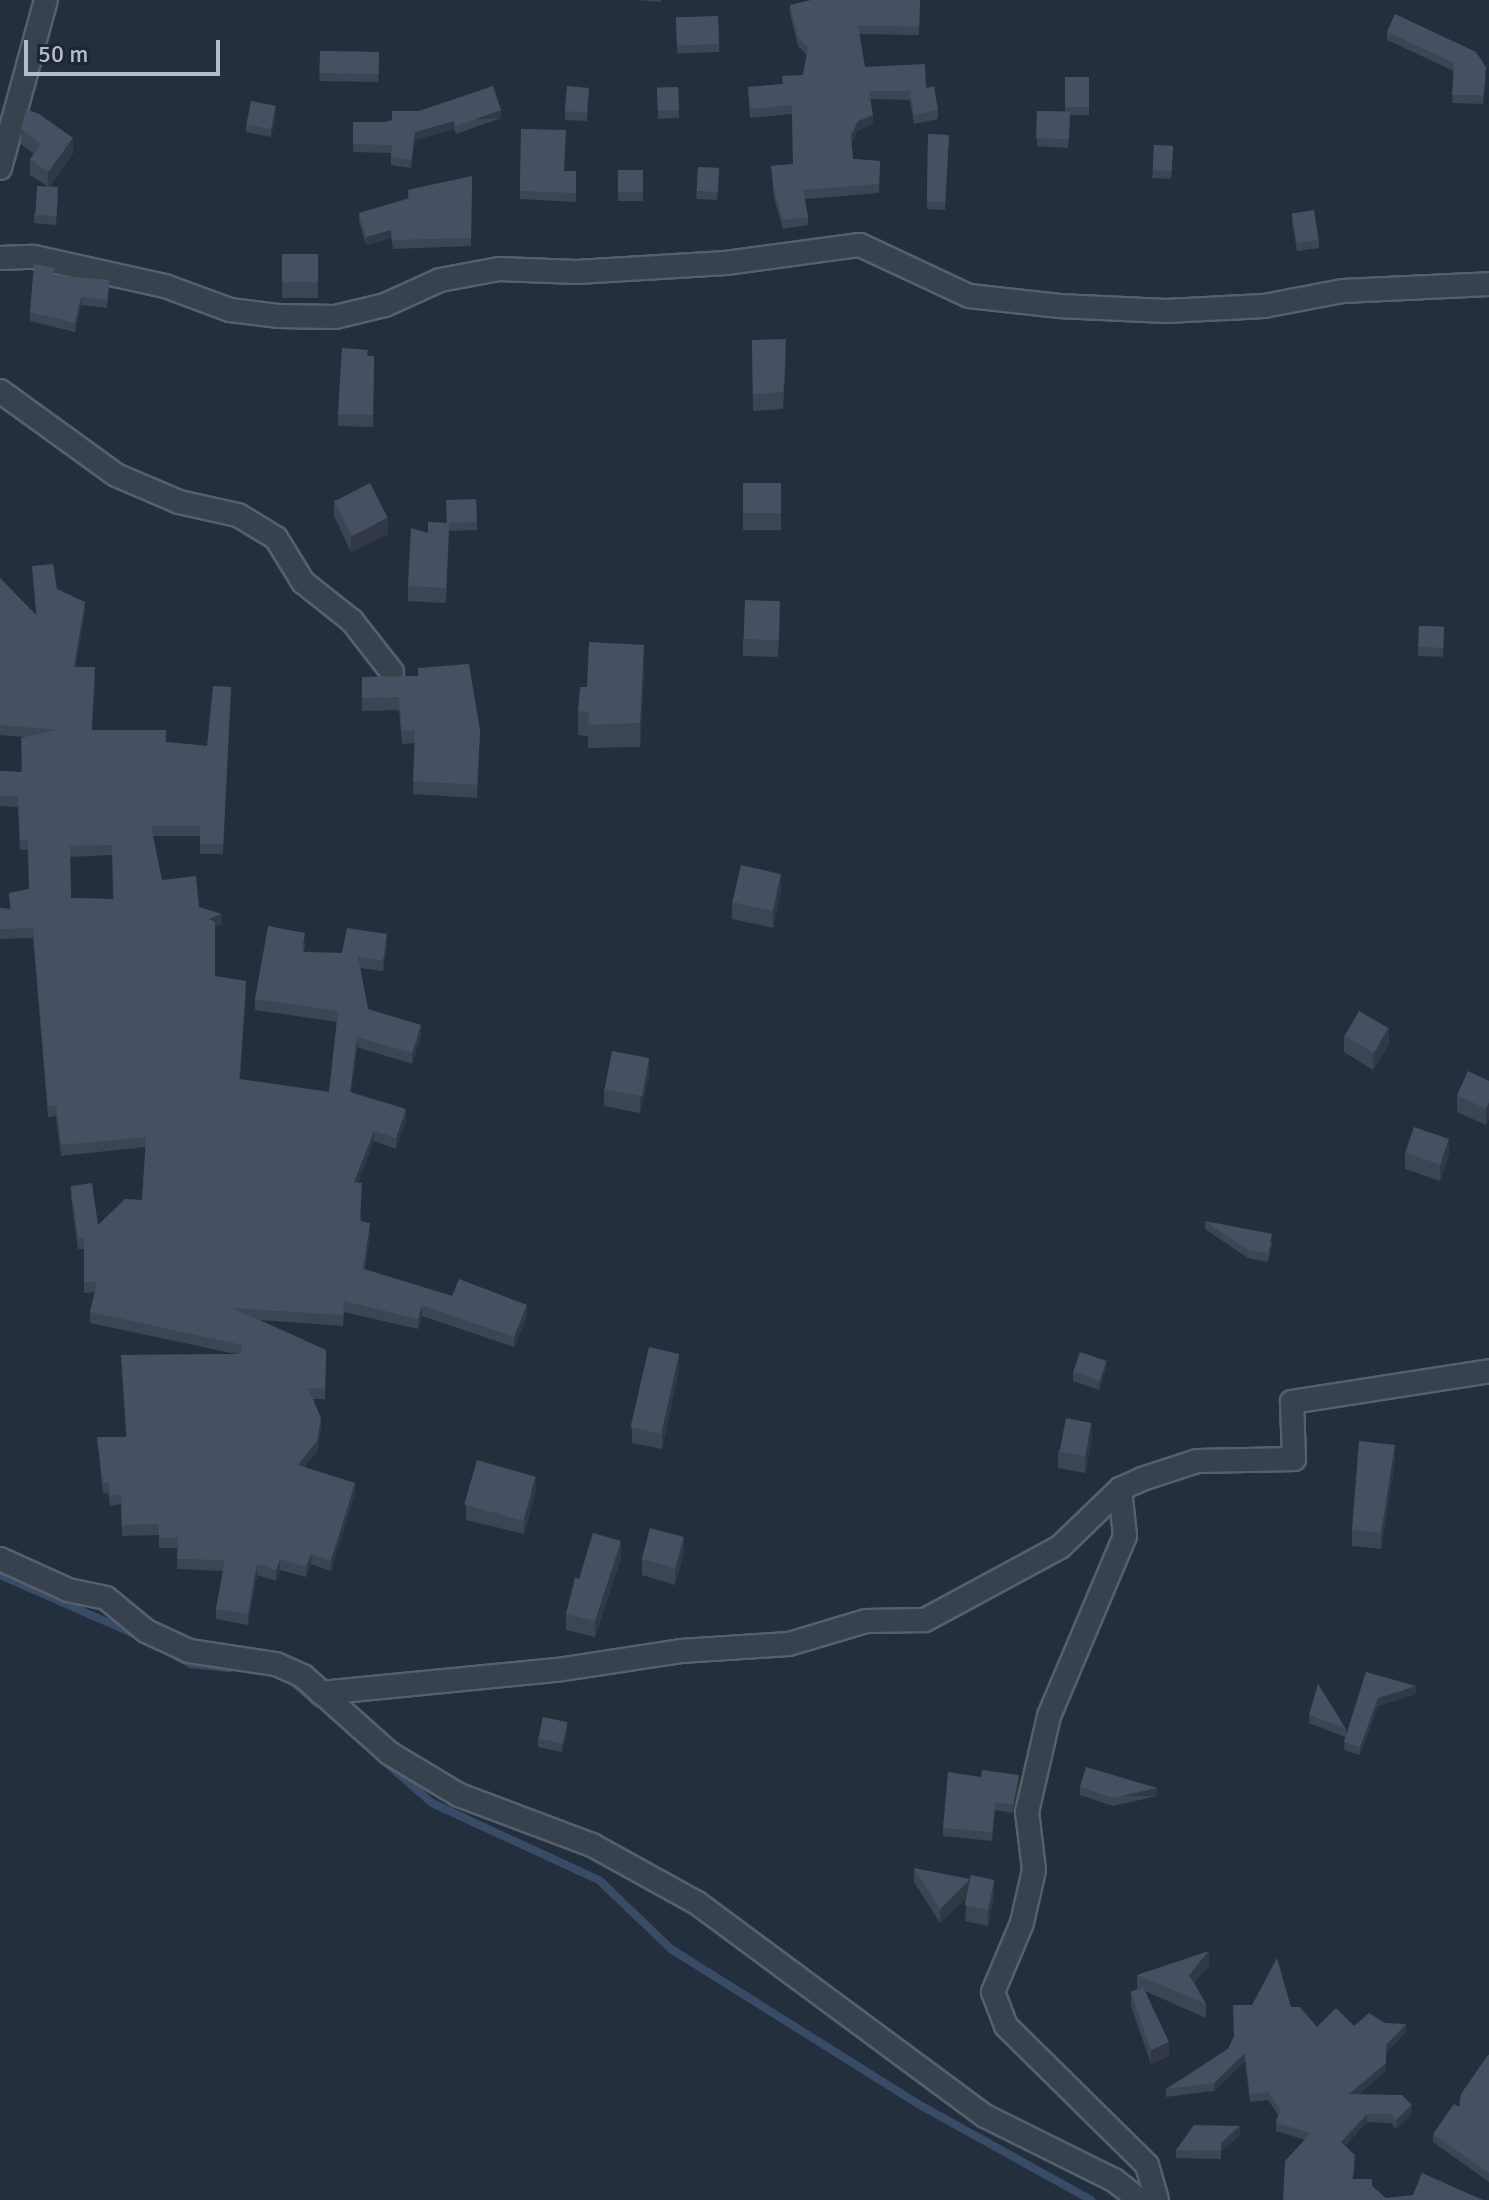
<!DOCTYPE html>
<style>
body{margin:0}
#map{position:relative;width:1489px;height:2200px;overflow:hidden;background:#242f3e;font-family:Signika,sans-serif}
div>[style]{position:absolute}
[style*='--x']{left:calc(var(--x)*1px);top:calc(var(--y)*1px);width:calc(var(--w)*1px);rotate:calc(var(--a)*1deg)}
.stream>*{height:8px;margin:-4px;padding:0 4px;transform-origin:4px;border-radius:4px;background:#394c67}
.roads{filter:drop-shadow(2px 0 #565f6c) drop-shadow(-2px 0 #565f6c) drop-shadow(0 2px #565f6c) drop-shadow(0 -2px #565f6c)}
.street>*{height:22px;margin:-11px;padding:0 11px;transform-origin:11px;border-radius:11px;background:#38414e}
.wall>*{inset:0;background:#3b4654;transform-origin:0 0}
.shaded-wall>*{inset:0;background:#303945;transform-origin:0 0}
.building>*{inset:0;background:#455162;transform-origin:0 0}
span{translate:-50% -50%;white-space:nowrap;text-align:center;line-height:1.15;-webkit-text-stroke:6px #1d2633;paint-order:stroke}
.scale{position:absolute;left:24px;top:40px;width:196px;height:36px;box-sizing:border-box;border:4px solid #b4bcc9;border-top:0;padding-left:10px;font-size:24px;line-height:28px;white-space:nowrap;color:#b4bcc9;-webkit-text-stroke:6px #1d2633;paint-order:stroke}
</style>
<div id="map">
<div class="stream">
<i style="--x:0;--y:1575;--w:150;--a:23.7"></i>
<i style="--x:177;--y:1657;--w:16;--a:27"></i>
<i style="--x:191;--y:1664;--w:38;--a:6"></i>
<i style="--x:288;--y:1678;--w:38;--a:41"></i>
<i style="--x:385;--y:1762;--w:62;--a:41.1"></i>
<i style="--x:432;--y:1803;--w:184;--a:24.8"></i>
<i style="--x:599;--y:1880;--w:100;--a:43.8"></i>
<i style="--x:671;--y:1949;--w:292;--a:32.1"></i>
<i style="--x:918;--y:2104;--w:198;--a:29"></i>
</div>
<div class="roads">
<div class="street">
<i style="--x:0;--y:168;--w:174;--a:-74.7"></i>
<i style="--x:0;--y:258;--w:34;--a:-2"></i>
<i style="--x:34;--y:257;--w:134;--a:12.5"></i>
<i style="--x:165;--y:286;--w:69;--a:20.3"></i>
<i style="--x:230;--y:310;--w:48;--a:7.1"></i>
<i style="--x:278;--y:316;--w:57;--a:1"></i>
<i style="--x:335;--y:317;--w:51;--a:-13.5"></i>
<i style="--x:385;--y:305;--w:60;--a:-24.4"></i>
<i style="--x:440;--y:280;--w:60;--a:-10.6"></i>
<i style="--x:499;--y:269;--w:78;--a:2.2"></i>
<i style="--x:577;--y:272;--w:149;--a:-3.5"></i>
<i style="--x:726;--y:263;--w:135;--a:-7.7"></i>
<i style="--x:860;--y:245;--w:120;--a:25.1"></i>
<i style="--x:969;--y:296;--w:91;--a:6.3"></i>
<i style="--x:1059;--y:306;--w:107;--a:2.7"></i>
<i style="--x:1166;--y:311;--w:98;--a:-2.9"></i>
<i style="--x:1264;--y:306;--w:80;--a:-10.8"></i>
<i style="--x:1343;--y:291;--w:146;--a:-2.7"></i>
<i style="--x:0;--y:391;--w:143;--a:35.9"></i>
<i style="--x:116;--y:475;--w:69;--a:23.2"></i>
<i style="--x:179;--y:502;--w:60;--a:12.4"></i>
<i style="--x:238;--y:515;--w:44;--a:31.2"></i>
<i style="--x:276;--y:538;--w:52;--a:58.5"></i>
<i style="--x:303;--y:582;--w:63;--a:38.5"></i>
<i style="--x:352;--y:621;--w:65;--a:51.9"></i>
<i style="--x:1120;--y:1489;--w:47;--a:83.9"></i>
<i style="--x:1125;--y:1536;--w:195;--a:112.9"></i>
<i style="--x:1049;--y:1716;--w:98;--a:102.9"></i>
<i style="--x:1027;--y:1812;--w:58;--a:83.1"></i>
<i style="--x:1034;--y:1870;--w:54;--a:102.8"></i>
<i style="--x:1022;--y:1923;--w:75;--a:112.8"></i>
<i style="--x:993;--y:1992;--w:36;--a:69"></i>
<i style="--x:1006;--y:2026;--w:198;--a:44.6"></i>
<i style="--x:1147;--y:2165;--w:36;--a:74"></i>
<i style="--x:0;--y:1559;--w:75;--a:24.5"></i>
<i style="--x:68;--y:1590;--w:39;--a:12"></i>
<i style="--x:106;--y:1598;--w:52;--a:39.5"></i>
<i style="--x:146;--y:1631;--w:47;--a:24.9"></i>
<i style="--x:189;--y:1651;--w:88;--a:8.5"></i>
<i style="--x:276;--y:1664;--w:30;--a:24"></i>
<i style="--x:303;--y:1676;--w:115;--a:41.8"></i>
<i style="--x:389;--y:1753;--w:82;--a:31"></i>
<i style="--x:459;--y:1795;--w:142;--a:20.6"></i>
<i style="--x:592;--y:1845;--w:120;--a:28.9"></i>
<i style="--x:697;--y:1903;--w:358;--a:36.5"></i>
<i style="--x:985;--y:2116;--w:144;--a:26.4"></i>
<i style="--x:1114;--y:2180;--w:33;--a:38"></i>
<i style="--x:321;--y:1693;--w:237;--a:-5.6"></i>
<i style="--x:557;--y:1670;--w:125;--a:-8.7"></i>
<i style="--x:681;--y:1651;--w:108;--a:-3.7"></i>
<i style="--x:789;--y:1644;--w:80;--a:-16.6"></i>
<i style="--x:866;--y:1621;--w:59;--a:-1"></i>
<i style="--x:925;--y:1620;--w:153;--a:-28.4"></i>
<i style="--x:1060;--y:1547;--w:83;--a:-44"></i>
<i style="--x:1120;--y:1489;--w:24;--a:-24"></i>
<i style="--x:1142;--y:1479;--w:58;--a:-18.1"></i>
<i style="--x:1197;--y:1461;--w:97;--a:-1.2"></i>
<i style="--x:1294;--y:1459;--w:57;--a:-92"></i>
<i style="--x:1292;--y:1402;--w:199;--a:-8.9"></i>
</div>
</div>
<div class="wall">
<i style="clip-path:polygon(637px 0,661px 0,661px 2px)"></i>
<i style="clip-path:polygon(920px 0,919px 35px,859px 34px,865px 67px,926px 88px,938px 110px,938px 119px,914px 124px,910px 100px,870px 99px,873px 124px,858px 130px,851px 143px,853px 159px,880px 161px,879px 193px,805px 199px,808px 217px,808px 225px,783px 229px,774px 198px,771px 166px,793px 164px,792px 114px,750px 118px,748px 87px,783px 84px,803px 75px,807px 55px,798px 46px,790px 14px,790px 5px)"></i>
<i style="left:718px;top:16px;width:36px;height:42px;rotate:88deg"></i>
<i style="clip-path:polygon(1387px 32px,1486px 76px,1483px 104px,1452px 103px,1454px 71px,1387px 40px)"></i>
<i style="left:320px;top:51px;width:59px;height:30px;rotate:1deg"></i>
<i style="clip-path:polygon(1065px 77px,1089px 77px,1089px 115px,1070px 115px,1068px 148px,1037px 146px,1037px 111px,1065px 111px)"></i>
<i style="left:678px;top:87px;width:31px;height:21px;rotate:88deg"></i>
<i style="clip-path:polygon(589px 88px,587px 121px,565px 120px,565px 111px)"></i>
<i style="clip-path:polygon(276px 115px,271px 137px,246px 132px,246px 124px)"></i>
<i style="clip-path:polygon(501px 118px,456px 134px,454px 129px,415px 140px,411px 168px,391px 165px,391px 153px,353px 152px,353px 122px,386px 122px)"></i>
<i style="clip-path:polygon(21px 129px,73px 154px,49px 187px,58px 196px,56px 225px,34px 223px,34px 215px,47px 186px,30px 175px,30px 159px,34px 154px,21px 144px)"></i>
<i style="clip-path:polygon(521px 129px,564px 171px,576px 171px,576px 202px,520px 199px)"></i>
<i style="clip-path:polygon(928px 134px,949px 135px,945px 210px,927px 209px)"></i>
<i style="left:1154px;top:145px;width:19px;height:33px;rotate:3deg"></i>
<i style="left:698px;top:167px;width:21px;height:32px;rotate:3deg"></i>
<i style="left:618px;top:170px;width:25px;height:31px"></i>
<i style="clip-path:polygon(472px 176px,471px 246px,393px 249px,391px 238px,366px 245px,359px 221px,359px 213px,408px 199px,408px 190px)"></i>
<i style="clip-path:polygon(1292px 213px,1319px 240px,1319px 248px,1297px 251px,1292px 221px)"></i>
<i style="left:282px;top:254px;width:36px;height:44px"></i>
<i style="clip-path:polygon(55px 275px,109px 288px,107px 308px,81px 305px,75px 332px,30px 321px,30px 312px)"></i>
<i style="clip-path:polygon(752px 340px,786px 356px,783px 409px,753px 411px)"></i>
<i style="clip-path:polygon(374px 356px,373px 427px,338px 426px,338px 414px)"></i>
<i style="left:743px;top:483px;width:38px;height:47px"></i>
<i style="clip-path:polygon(476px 499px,477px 530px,449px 531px,446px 603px,408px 601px,408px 586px,428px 533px,447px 523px)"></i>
<i style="clip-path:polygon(334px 500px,388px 534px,351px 552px,334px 516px)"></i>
<i style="clip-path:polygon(evenodd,32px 566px,57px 589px,85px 612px,75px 667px,95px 678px,92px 730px,166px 742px,207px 746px,231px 687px,223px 854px,200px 854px,200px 836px,153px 836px,162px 880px,222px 924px,215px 927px,215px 976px,246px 991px,240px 1079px,329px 1092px,337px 1022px,255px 1010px,255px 999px,305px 943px,304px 952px,342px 953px,387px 945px,383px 971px,360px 968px,368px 1009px,421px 1035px,412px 1064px,357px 1047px,351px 1092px,406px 1120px,396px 1149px,374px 1141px,358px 1182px,361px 1221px,370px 1233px,365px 1269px,452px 1296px,527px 1316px,514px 1347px,422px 1316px,418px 1329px,344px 1312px,343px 1326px,260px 1320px,326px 1350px,325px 1399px,313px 1399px,321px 1429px,317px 1452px,304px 1467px,355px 1493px,331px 1571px,311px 1564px,306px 1577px,280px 1570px,276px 1581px,257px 1575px,248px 1625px,216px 1619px,216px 1609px,223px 1571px,177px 1569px,178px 1548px,159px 1548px,159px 1535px,122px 1536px,121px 1504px,110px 1506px,108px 1493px,103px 1494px,97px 1437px,126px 1437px,121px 1355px,236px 1354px,90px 1323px,90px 1312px,95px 1292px,84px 1293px,84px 1249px,78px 1249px,71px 1196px,71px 1186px,98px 1225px,142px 1200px,146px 1147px,61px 1156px,56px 1116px,48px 1117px,33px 938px,0 939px,0 908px,10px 909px,9px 893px,29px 889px,28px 850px,20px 850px,18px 807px,0 806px,0 771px,21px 772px,24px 737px,0 735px,0 578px,36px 615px,32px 566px,112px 855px,113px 899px,71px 898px,70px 857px,112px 855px)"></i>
<i style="clip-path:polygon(780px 618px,778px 657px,743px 656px,743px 639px)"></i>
<i style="left:1419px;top:626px;width:25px;height:30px;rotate:2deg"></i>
<i style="clip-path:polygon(418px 668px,480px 730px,477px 798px,413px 794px,415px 743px,402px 744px,399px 710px,362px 711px,362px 677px,418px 676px)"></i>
<i style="clip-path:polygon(644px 669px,640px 747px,588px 748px,588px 736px,578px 735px,578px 711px,587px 687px)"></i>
<i style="clip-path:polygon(781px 890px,773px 928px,732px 919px,732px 902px)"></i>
<i style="clip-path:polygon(1344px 1036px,1389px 1044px,1373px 1070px,1344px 1052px)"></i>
<i style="clip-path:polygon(649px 1075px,640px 1113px,604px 1106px,604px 1089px)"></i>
<i style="clip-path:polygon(1489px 1081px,1489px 1118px,1486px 1125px,1457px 1112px,1457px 1095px)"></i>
<i style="clip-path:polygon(1405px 1152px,1449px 1155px,1440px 1181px,1405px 1169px)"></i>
<i style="clip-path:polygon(1205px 1221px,1272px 1242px,1268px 1262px,1248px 1258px,1205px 1229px)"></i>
<i style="clip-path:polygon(1106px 1369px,1099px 1390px,1073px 1381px,1073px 1372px)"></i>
<i style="clip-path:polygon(679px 1371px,662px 1449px,632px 1443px,632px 1427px)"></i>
<i style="clip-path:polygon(1092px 1440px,1085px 1473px,1058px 1468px,1058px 1451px)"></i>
<i style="clip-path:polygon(1395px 1461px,1381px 1549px,1352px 1546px,1352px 1530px)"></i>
<i style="clip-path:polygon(536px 1491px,524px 1534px,466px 1520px,466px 1505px)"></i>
<i style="clip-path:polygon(684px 1553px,675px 1585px,642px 1575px,642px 1559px)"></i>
<i style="clip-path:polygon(621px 1558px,595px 1637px,566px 1630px,566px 1614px,579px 1579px)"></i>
<i style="clip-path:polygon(1366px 1672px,1416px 1694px,1378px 1706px,1360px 1755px,1344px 1750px,1345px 1737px,1309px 1723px,1309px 1715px,1346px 1729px,1346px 1736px)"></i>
<i style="clip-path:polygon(567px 1731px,562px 1752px,538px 1747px,538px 1738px)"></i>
<i style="clip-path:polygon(1019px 1784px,1013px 1813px,995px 1810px,992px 1841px,943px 1836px,943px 1828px)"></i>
<i style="clip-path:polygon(1080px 1787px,1157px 1796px,1113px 1806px,1080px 1795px)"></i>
<i style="clip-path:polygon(914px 1868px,994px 1896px,988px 1926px,965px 1921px,967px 1897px,940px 1923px,914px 1882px)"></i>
<i style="clip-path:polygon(1209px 1965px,1194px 1983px,1206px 2004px,1206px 2018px,1145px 1991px,1169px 2056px,1151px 2064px,1131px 2006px,1131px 1992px,1139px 1988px,1137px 1988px,1137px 1975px)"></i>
<i style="clip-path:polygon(1291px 2007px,1317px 2027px,1354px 2026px,1385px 2023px,1406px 2032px,1386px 2053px,1386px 2071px,1359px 2094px,1412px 2113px,1396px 2129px,1391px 2123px,1367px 2122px,1345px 2146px,1355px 2163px,1353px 2179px,1372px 2186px,1386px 2198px,1483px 2200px,1283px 2200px,1305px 2140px,1276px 2131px,1276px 2123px,1278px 2115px,1268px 2100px,1250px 2102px,1245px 2061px,1214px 2091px,1166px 2097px,1166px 2089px,1228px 2049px)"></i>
<i style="clip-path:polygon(1489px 2055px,1489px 2182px,1433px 2142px,1433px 2134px,1459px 2107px)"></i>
<i style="clip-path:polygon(1240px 2135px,1221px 2151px,1221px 2159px,1176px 2158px,1176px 2150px)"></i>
</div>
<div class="shaded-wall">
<i style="clip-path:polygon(276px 106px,276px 115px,271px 137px,271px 129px)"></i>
<i style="left:501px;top:110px;width:8px;height:48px;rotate:90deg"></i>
<i style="clip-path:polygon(873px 115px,873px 124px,858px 130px,851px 144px,851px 135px,858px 121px)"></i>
<i style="clip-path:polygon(454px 121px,454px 129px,415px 140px,411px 168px,415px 132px)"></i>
<i style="clip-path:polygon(73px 138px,73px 154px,48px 187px,48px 172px)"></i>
<i style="clip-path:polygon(391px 230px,391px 238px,366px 245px,366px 237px)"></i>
<i style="clip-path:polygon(81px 297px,81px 305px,75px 332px,75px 323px)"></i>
<i style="clip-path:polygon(388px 518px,388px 534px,351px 552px,351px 536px)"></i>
<i style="clip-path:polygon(85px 602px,85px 612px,74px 677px,74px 667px)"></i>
<i style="clip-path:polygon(644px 645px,644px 669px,640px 747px,640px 723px)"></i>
<i style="clip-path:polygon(781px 874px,781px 890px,773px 928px,773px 911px)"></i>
<i style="clip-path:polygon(222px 914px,222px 924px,209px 930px,209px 919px)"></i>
<i style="clip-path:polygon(387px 934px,387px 945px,383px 971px,383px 961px)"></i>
<i style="clip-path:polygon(421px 1025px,421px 1035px,412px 1064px,412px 1053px)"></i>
<i style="clip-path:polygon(1389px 1028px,1389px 1044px,1373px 1070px,1373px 1054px)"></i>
<i style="clip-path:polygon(357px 1037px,357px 1047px,350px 1102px,350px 1092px)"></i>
<i style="clip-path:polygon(649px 1058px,649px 1075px,640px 1113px,640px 1097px)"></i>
<i style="clip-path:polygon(1489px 1102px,1489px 1118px,1486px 1125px,1486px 1109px)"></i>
<i style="clip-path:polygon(406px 1109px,406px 1120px,396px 1149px,396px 1138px)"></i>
<i style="clip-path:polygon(374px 1131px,374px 1141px,354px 1193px,354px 1182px)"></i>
<i style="clip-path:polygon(1449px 1139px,1449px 1155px,1440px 1181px,1440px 1165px)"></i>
<i style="clip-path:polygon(370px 1223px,370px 1233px,363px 1279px,363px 1269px)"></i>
<i style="clip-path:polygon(422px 1305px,422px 1316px,418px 1329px,418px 1319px)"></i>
<i style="clip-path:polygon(527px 1305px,527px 1316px,514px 1347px,514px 1337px)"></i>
<i style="clip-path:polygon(679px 1354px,679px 1371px,662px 1449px,662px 1432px)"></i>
<i style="clip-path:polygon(1106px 1361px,1106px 1369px,1099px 1390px,1099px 1381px)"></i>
<i style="clip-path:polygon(321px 1418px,321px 1429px,317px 1452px,298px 1475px,298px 1465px)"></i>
<i style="clip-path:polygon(1092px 1423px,1092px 1440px,1085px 1473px,1085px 1457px)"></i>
<i style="clip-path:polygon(1395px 1445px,1395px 1461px,1381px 1549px,1381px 1533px)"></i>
<i style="clip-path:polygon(536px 1477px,536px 1491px,524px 1534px,524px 1520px)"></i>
<i style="clip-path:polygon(355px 1483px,355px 1493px,331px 1571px,331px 1560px)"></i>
<i style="clip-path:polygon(684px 1537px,684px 1553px,675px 1585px,675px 1568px)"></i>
<i style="clip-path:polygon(621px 1541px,621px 1558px,595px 1637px,595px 1621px)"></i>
<i style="clip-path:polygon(311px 1554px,311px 1564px,306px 1577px,306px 1567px)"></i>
<i style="clip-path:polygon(280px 1559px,280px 1570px,276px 1581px,276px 1570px)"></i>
<i style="clip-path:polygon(257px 1564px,257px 1575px,248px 1625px,248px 1614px)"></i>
<i style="clip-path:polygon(1416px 1686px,1416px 1694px,1378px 1706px,1360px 1755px,1360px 1747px,1378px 1698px)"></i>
<i style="clip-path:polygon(567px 1722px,567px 1731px,562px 1752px,562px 1744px)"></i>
<i style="clip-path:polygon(1019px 1775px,1019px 1784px,1013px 1813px,1013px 1805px)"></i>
<i style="left:1157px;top:1788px;width:8px;height:45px;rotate:90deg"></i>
<i style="clip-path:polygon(970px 1879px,970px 1894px,940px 1923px,940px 1909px)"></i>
<i style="clip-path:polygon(994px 1880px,994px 1896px,988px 1926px,988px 1910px)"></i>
<i style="clip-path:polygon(1209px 1951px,1209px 1965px,1189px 1988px,1189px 1975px)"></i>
<i style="clip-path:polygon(1406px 2024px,1406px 2032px,1386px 2053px,1386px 2045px)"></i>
<i style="clip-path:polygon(1169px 2042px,1169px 2056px,1151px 2064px,1151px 2050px)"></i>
<i style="clip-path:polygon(1245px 2053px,1245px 2061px,1214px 2091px,1214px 2083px)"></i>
<i style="clip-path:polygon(1386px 2063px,1386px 2071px,1349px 2102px,1349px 2094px)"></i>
<i style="clip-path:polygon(1412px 2105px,1412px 2113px,1396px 2129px,1396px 2120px)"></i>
<i style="clip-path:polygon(1367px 2114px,1367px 2122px,1341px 2150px,1341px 2142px)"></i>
<i style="clip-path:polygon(1240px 2126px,1240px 2135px,1221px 2151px,1221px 2143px)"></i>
</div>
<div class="building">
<i style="clip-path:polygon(811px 0,920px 0,919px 27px,858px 25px,865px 67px,925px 64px,926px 88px,934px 86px,938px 110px,914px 115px,910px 91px,869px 91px,873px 115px,858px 121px,851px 135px,853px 159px,880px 161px,879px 184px,803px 190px,808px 217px,783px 220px,774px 189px,771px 166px,793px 164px,792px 105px,750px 109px,748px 87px,783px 84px,782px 76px,803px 75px,808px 47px,798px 37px,790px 5px)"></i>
<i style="clip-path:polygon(1395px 14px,1476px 52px,1486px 67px,1483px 95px,1452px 95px,1454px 63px,1387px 32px)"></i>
<i style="left:718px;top:16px;width:28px;height:42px;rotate:88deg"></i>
<i style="left:320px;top:51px;width:59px;height:22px;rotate:1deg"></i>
<i style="left:1065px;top:77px;width:24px;height:30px"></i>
<i style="clip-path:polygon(493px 86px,501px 110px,456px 126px,454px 121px,415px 132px,411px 160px,391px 157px,392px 145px,353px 144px,353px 122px,386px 122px,392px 120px,392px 111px,419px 111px)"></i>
<i style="left:567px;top:86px;width:22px;height:25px;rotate:5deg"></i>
<i style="left:678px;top:87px;width:23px;height:21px;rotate:88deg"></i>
<i style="left:251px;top:101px;width:25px;height:24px;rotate:11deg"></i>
<i style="clip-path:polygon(26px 109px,39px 114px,73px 138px,48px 172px,30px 159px,41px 144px,21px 129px)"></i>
<i style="left:1037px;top:111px;width:33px;height:27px;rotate:2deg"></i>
<i style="clip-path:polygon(521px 129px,566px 130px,564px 171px,576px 171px,576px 193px,520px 191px)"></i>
<i style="clip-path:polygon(928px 134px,949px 135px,945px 202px,927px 201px)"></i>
<i style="left:1154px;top:145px;width:19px;height:25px;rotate:3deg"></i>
<i style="left:698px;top:167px;width:21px;height:24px;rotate:3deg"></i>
<i style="left:618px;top:170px;width:25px;height:22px"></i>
<i style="clip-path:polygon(472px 176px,471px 238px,393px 240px,391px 230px,366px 237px,359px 213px,410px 198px,408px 190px)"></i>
<i style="left:37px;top:186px;width:21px;height:29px;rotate:3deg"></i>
<i style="left:1314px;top:210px;width:30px;height:22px;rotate:81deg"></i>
<i style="left:282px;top:254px;width:36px;height:28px"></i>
<i style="clip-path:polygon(34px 264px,55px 268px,54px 275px,109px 280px,107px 300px,81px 297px,75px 323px,30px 312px)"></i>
<i style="clip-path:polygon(786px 339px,783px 392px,753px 394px,752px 340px)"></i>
<i style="clip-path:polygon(342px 348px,368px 350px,367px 356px,374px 356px,373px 415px,338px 414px)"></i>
<i style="left:370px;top:483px;width:39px;height:40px;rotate:63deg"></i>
<i style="left:743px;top:483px;width:38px;height:30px"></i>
<i style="left:476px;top:499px;width:23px;height:30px;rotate:88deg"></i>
<i style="clip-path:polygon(428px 522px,449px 523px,446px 588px,408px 586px,411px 528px,428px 533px)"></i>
<i style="clip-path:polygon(evenodd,53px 564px,57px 589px,85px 602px,74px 667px,95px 667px,91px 730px,166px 730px,166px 742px,207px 746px,213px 686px,231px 687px,223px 844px,200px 844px,200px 826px,151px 826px,162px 880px,196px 876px,199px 907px,222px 914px,209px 919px,215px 922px,215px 976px,246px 981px,239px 1079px,329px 1092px,338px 1011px,255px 999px,268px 926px,305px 933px,302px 952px,342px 953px,347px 928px,387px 934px,383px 961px,358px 957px,368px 1009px,421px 1025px,412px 1053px,357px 1037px,350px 1092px,406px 1109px,396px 1138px,374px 1131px,354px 1182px,362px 1183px,360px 1221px,370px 1223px,363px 1269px,452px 1296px,459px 1279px,527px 1305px,514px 1337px,422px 1305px,418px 1319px,344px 1301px,343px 1315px,232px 1308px,326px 1350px,325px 1389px,308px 1388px,321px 1418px,317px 1441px,298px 1465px,355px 1483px,331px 1560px,311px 1554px,306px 1567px,280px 1559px,276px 1570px,257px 1564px,248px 1614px,216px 1609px,225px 1560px,177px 1559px,178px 1537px,159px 1538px,159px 1524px,122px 1525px,121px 1494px,110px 1496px,108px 1482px,103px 1483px,97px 1437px,127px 1437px,121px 1355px,241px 1354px,242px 1345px,90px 1312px,97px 1282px,84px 1282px,84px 1238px,78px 1239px,71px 1186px,92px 1183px,98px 1225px,125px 1199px,142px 1200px,146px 1137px,61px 1145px,56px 1105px,48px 1106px,33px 928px,0 929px,0 908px,11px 909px,9px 893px,29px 889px,28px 840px,20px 840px,18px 796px,0 796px,0 771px,22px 772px,21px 738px,56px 730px,0 725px,0 578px,37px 616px,32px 566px,53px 564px,112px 845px,114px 899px,71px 898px,70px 846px,112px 845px)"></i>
<i style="left:745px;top:600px;width:35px;height:39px;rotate:2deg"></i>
<i style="left:1419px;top:626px;width:25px;height:21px;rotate:2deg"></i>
<i style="clip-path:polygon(589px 642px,644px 645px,640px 723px,588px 725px,589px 712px,578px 711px,580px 687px,587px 687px)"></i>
<i style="clip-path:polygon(469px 664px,480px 730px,477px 785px,413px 781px,415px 730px,402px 731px,399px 697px,362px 698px,362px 677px,419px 676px,418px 668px)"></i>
<i style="left:741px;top:865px;width:41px;height:38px;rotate:13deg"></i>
<i style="left:1359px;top:1011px;width:34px;height:29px;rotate:30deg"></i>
<i style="left:612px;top:1051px;width:38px;height:39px;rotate:11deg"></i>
<i style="clip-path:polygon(1468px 1071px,1489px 1081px,1489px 1102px,1486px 1109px,1457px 1095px)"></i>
<i style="left:1414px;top:1127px;width:37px;height:27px;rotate:19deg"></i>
<i style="clip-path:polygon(1205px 1221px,1272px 1234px,1268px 1253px,1248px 1250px)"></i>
<i style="left:649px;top:1347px;width:31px;height:82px;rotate:13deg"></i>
<i style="left:1080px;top:1352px;width:28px;height:21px;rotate:19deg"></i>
<i style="left:1066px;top:1418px;width:26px;height:34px;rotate:11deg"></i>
<i style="clip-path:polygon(1359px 1441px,1395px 1445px,1381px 1533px,1352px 1530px)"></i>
<i style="left:477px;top:1460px;width:61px;height:46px;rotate:16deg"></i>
<i style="left:650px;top:1528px;width:35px;height:32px;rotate:15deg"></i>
<i style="clip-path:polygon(593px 1533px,621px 1541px,595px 1621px,566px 1614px,575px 1578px,579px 1579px)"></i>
<i style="clip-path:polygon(1366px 1672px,1416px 1686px,1378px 1698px,1360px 1747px,1344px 1742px)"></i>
<i style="clip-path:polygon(1318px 1684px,1346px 1729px,1309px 1715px)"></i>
<i style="left:543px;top:1717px;width:25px;height:22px;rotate:12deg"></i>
<i style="clip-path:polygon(1086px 1767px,1157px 1788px,1113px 1798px,1080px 1787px)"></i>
<i style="clip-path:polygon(982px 1770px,1019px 1775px,1013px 1805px,995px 1802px,992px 1832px,943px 1828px,948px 1772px,981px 1777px)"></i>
<i style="clip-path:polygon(914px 1868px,970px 1879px,940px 1909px)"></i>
<i style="left:971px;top:1875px;width:24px;height:31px;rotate:12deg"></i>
<i style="clip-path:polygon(1209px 1951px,1189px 1975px,1206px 2004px,1137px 1975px)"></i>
<i style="clip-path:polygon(1277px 1958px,1291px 2007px,1300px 2007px,1317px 2027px,1336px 2008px,1354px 2026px,1369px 2013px,1385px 2023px,1406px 2024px,1386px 2045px,1386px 2063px,1349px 2094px,1402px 2095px,1412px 2105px,1396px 2120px,1391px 2114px,1367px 2114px,1341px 2142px,1355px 2155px,1352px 2179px,1372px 2179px,1372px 2186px,1386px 2198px,1413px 2195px,1422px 2173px,1483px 2200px,1283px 2200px,1285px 2161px,1311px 2133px,1276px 2123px,1280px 2109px,1268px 2092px,1250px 2094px,1245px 2053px,1214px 2083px,1166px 2089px,1228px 2049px,1234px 2036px,1233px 2005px,1252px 2005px)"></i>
<i style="clip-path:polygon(1143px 1987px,1169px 2042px,1151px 2050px,1131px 1992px)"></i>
<i style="clip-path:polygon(1488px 2055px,1489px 2055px,1489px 2173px,1433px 2134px,1454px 2104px,1459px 2107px,1461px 2094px)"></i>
<i style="clip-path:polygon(1194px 2125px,1240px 2126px,1221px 2143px,1221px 2151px,1176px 2150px)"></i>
</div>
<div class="scale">50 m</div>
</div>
